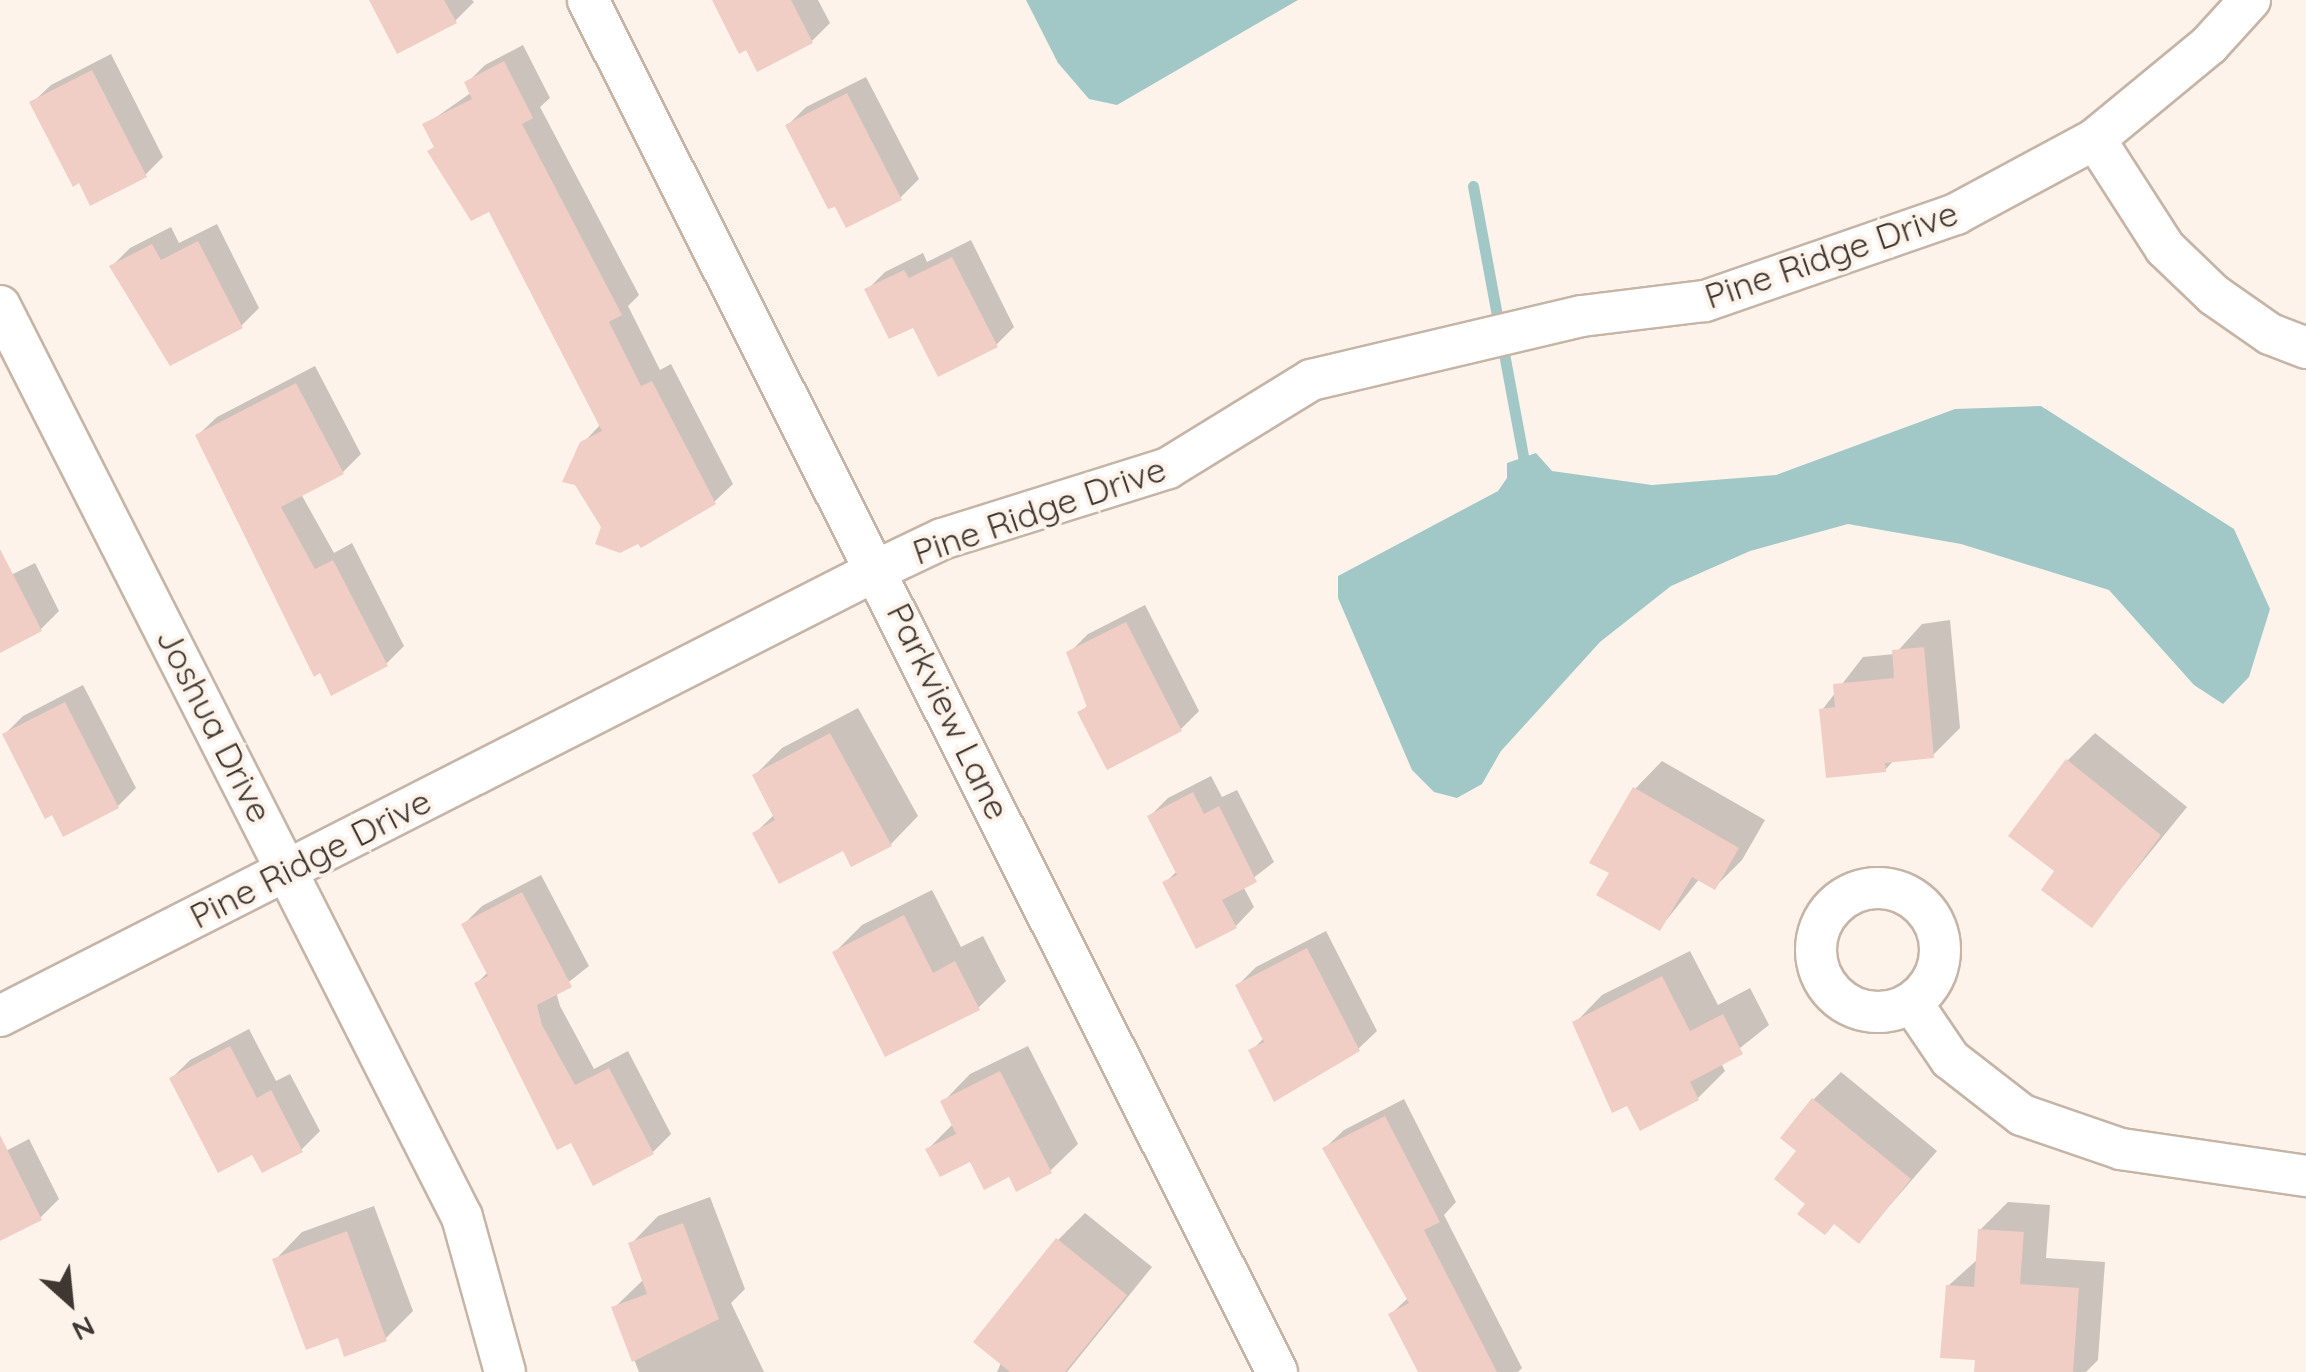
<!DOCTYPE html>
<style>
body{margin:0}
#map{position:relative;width:2306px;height:1372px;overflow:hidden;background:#fef3ea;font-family:Quicksand,sans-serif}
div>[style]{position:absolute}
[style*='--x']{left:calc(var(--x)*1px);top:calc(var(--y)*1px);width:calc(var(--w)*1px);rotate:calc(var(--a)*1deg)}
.water>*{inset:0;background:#a1c8c7}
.shadow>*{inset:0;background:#0003}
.stream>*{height:11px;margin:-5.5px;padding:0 5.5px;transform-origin:5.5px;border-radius:5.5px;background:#a1c8c7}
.building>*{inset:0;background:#f0cdc5}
.roads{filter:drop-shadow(2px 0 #c6b5a7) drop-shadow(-2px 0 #c6b5a7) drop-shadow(0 2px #c6b5a7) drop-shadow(0 -2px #c6b5a7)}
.minor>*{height:40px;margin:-20px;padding:0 20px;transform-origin:20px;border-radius:20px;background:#fff}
.minor>.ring{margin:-20px;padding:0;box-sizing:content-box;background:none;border:40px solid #fff;border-radius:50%}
span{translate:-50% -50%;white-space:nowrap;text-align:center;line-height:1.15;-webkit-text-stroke:8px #fef3ea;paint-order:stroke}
.street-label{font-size:35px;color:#3f3832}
.north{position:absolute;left:20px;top:1252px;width:100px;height:100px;-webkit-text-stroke:8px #fef3ea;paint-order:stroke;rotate:153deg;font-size:28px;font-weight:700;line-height:40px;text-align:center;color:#3f3832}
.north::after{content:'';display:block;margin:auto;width:35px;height:45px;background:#3f3832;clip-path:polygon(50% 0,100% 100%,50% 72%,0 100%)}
</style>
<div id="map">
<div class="water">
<i style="clip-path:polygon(1026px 0,1298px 0,1117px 105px,1089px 99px,1058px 63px)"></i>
<i style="clip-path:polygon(2041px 406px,2234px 529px,2270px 609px,2249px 677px,2223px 704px,2194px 685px,2109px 590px,1961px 544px,1848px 524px,1750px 551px,1671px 586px,1600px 642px,1501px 751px,1482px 784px,1457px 798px,1434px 792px,1412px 770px,1338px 598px,1338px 576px,1498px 491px,1507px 478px,1507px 463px,1536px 453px,1552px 471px,1652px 485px,1776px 475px,1955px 409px)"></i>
</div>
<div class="shadow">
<i style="clip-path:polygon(372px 0,472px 0,474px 2px,455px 21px)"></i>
<i style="clip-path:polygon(715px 0,818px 0,830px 23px,812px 41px)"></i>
<i style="clip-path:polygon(523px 45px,550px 98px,540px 107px,639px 295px,628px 306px,660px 370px,671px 364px,733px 484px,714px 502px,582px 444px,601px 424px,490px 209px,425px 125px,472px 92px,467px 83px,485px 65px)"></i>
<i style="clip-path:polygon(111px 54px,163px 157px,145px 175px,32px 103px,51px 85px)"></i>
<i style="clip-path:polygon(866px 77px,919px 179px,900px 198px,788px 125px,806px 107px)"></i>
<i style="clip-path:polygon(217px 224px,259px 308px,241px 326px,112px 266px,130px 248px,171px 227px,179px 243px)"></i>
<i style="clip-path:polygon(971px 240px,1014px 327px,996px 345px,914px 325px,867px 290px,885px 272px,923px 253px,927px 262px)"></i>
<i style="clip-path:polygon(315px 366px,361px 454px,343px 472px,301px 494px,334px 553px,352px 543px,404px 646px,386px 664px,198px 435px,217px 417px)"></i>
<i style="clip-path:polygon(0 554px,11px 575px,35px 563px,59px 611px,41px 629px,0 649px)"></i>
<i style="clip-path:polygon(1145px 605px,1199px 711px,1181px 729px,1108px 767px,1080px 713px,1089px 704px,1069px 653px,1088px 634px)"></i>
<i style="clip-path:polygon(1950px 620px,1960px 728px,1933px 755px,1895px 759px,1885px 770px,1822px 710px,1863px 657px,1895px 654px,1922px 624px)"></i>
<i style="clip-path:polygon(83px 685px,136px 788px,118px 806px,5px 734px,23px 716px)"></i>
<i style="clip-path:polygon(858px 708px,918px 816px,891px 844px,844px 848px,755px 833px,775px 814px,755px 775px,782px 748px)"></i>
<i style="clip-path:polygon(2095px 733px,2187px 807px,2092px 924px,2058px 870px,2068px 760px)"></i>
<i style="clip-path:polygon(1662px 761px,1765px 820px,1742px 860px,1715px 887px,1700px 878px,1660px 928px,1612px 872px,1635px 789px)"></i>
<i style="clip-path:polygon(1211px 776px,1222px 797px,1237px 790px,1274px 862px,1243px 886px,1254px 907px,1236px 926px,1165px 883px,1178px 870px,1150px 816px,1168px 798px)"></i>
<i style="clip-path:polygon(541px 875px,589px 966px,556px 992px,560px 1006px,594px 1069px,628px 1051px,671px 1134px,653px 1152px,572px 1140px,477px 983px,489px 971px,464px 924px,482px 906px)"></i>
<i style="clip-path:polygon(932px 890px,961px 947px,983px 936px,1006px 981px,978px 1008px,835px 952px,862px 925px)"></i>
<i style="clip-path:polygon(1326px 931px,1377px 1031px,1358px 1049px,1251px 1051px,1265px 1037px,1238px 985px,1256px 967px)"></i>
<i style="clip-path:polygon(1690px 951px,1718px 1005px,1750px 988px,1769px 1025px,1721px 1063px,1725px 1071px,1698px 1098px,1575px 1023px,1602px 995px)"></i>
<i style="clip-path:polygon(249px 1029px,276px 1081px,290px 1074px,320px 1131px,301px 1150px,254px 1152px,172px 1078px,190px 1060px)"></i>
<i style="clip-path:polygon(1028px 1046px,1078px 1144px,1050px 1171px,1010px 1174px,928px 1149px,954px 1123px,943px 1102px,970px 1074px)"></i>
<i style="clip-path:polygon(1841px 1072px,1937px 1151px,1859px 1241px,1809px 1204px,1800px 1150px,1813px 1100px)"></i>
<i style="clip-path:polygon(1404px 1099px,1456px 1202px,1444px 1215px,1522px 1368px,1518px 1372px,1421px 1372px,1391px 1314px,1409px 1297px,1325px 1148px,1344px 1130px)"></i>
<i style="clip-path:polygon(29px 1139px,59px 1199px,41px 1217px,0 1238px,0 1154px)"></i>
<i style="clip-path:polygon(710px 1197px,745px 1289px,731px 1303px,764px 1372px,639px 1372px,614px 1308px,644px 1279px,631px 1244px,658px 1216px)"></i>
<i style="clip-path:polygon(2008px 1202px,2050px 1205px,2046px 1258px,2105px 1262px,2098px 1360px,2086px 1372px,1977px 1372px,1977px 1358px,1948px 1286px,1978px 1259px,1980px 1230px)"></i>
<i style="clip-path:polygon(374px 1206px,413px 1311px,386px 1338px,339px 1335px,275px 1260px,302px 1232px)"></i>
<i style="clip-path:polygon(1085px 1213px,1152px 1267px,1067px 1372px,997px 1372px,1058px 1240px)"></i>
</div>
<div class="stream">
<i style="--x:1473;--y:186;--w:276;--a:79.5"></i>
</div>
<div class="building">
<i style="clip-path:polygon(369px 0,444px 0,457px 23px,397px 54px)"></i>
<i style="clip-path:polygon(712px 0,791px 0,813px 43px,757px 72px,746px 50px,739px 54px)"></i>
<i style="clip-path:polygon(504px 61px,533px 118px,522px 124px,622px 315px,609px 322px,641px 386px,652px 381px,716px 504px,641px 548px,638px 544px,620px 553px,595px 544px,601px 527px,575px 485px,562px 482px,580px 442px,602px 431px,489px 212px,471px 221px,427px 151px,434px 147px,422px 124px,472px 99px,464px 82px)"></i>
<i style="clip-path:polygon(92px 70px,147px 177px,90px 206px,79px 183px,73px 187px,29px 102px)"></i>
<i style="clip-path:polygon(847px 93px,902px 200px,846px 228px,835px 207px,828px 209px,785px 125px)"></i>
<i style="clip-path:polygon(198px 241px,243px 328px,170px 366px,109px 266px,152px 244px,161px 260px)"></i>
<i style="clip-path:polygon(952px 257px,998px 347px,938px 377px,913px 328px,889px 339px,864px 289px,904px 270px,909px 278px)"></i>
<i style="clip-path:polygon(296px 383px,344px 474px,281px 507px,315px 569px,333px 560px,388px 666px,331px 696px,320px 673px,314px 677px,195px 435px)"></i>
<i style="clip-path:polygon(0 549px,42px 631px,0 653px)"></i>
<i style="clip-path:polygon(1126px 622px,1182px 731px,1107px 770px,1077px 712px,1087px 707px,1066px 652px)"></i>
<i style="clip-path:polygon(1924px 647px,1934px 758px,1885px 763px,1886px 772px,1826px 778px,1819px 709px,1835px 707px,1833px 684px,1894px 678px,1892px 650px)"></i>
<i style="clip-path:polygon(65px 702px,119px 808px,63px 837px,52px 815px,45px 819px,2px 734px)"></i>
<i style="clip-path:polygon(830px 733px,892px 846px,851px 867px,843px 851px,779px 884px,752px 833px,775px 820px,752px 775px)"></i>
<i style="clip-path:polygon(2066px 759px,2161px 835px,2092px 928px,2041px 890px,2054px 871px,2008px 836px)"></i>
<i style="clip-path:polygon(1633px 787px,1739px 848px,1715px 890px,1692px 877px,1660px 931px,1596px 895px,1609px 873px,1589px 863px)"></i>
<i style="clip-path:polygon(1193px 792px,1204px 814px,1219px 806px,1257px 882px,1222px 900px,1237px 928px,1196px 949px,1162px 882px,1177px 875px,1147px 816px)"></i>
<i style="clip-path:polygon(522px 892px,572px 987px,537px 1005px,542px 1025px,575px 1085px,609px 1068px,654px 1154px,593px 1186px,571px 1143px,557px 1150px,474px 983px,488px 976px,461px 924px)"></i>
<i style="clip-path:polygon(904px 915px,933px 973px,955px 961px,980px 1010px,885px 1057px,832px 952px)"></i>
<i style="clip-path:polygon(1307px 948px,1360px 1051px,1274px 1102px,1248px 1050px,1264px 1042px,1235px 985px)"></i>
<i style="clip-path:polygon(1662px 976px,1690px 1031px,1723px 1014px,1743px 1054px,1690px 1082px,1699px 1100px,1640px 1131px,1627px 1106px,1612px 1113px,1572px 1022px)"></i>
<i style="clip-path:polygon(230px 1046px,257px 1098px,271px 1090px,303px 1152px,262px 1173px,252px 1155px,218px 1173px,169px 1078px)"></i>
<i style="clip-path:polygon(1000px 1071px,1052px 1173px,1016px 1192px,1009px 1177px,984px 1190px,970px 1162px,940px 1177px,925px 1149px,956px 1134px,940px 1101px)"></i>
<i style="clip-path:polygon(1812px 1098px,1911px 1179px,1859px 1244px,1834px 1224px,1825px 1235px,1797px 1214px,1805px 1204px,1774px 1179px,1796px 1151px,1780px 1138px)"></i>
<i style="clip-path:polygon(1385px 1116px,1440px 1222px,1424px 1230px,1497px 1372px,1418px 1372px,1388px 1314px,1409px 1303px,1322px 1148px)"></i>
<i style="clip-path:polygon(0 1135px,42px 1220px,0 1241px)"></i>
<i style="clip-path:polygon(683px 1223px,719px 1319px,632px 1362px,611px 1307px,647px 1294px,628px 1243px)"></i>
<i style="clip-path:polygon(1978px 1229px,2024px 1232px,2020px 1284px,2079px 1288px,2073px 1372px,1974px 1372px,1975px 1360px,1940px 1358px,1946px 1285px,1974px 1287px)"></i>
<i style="clip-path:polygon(347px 1231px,387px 1341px,344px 1357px,338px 1338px,306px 1350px,272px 1259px)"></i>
<i style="clip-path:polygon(1056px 1238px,1127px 1295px,1065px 1372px,1010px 1372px,973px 1342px)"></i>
</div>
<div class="roads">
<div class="minor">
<i style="--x:588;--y:0;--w:1535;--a:63.33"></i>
<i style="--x:2095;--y:139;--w:130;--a:57.3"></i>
<i style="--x:2165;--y:248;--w:68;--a:43.8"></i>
<i style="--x:2214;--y:295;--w:68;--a:34.9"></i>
<i style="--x:2270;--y:334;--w:39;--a:21"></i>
<i style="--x:0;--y:306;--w:1021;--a:63.11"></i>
<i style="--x:462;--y:1217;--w:161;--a:74.5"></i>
<i class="ring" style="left:1816px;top:888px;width:84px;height:84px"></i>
<i style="--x:1912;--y:1003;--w:68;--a:55.8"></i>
<i style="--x:1950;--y:1059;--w:91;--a:37.9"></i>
<i style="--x:2022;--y:1115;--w:105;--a:19"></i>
<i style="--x:2121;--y:1149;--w:187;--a:8.3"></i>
<i style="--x:0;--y:1016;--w:986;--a:-26.95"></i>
<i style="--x:879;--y:569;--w:70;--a:-25.5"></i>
<i style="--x:942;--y:539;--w:237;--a:-17.4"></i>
<i style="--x:1168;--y:468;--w:168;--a:-31.6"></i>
<i style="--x:1311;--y:380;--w:278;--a:-13.3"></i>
<i style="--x:1582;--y:316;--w:124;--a:-7"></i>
<i style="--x:1705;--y:301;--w:266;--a:-19.1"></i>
<i style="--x:1956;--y:214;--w:158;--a:-28.3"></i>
<i style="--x:2095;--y:139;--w:148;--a:-39.5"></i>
<i style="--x:2209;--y:45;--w:61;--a:-47.7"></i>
</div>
</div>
<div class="street-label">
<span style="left:1831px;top:254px;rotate:-19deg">Pine Ridge Drive</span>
<span style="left:1039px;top:510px;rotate:-19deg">Pine Ridge Drive</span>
<span style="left:949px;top:711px;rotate:64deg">Parkview Lane</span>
<span style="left:215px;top:725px;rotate:63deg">Joshua Drive</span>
<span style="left:310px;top:858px;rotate:-27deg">Pine Ridge Drive</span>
</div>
<div class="north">N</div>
</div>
